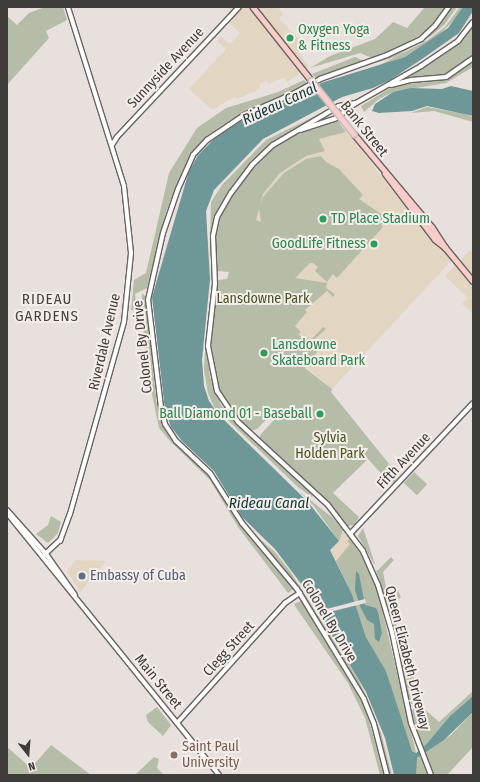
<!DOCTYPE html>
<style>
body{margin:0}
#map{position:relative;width:480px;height:782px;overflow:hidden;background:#e8e0dc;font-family:"Fira Sans Condensed",sans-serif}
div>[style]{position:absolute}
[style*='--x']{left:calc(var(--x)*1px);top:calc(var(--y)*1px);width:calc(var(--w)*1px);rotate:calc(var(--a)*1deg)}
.commercial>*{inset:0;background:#e2d6c2}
.green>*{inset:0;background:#b5bca7;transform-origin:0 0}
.water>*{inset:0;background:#6e9898}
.pier>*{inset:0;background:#e8e0dc}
.roads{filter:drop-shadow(1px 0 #6b6461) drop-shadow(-1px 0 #6b6461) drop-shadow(0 1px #6b6461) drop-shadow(0 -1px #6b6461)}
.secondary>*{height:4px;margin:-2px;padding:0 2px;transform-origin:2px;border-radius:2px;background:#fff}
.primary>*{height:4.5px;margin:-2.25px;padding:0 2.25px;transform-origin:2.25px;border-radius:2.25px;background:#facdcb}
.bridges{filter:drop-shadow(1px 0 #bebdbc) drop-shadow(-1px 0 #bebdbc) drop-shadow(0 1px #bebdbc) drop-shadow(0 -1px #bebdbc)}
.primary-bridge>*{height:4.5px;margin:-2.25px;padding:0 2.25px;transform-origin:2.25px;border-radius:2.25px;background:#facdcb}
.dots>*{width:11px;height:11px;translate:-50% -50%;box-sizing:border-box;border:2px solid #f5ede9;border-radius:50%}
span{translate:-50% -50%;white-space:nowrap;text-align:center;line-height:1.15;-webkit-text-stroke:4px #f5ede9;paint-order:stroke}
.leisure-label{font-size:14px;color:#27864d}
.left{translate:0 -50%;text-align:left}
.right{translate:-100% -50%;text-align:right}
.street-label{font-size:14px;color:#3f3c3a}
.park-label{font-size:14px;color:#475523}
.service-label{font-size:14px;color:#4e5e75}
.education-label{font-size:14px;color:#785e54}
.water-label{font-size:15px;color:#0f3939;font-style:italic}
.neighbourhood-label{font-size:15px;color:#49423f;letter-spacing:1px}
.frame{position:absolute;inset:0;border:8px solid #3f3c3a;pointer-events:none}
.north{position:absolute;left:8px;top:734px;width:40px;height:40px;-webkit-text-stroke:3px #f5ede9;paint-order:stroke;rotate:163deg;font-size:11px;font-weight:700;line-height:16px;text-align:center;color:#3f3c3a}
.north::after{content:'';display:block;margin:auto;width:14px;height:18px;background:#3f3c3a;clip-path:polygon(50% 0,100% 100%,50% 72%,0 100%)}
</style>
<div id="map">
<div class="commercial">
<i style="clip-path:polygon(228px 7px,278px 7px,283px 14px,279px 19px,304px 44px,298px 51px,309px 67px,287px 82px,284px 78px,268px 84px,267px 81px,259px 84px,260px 89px,237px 99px,234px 97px,212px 110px,189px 89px,226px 49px,217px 41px,221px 36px,230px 44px,240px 33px,228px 22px,235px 16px)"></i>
<i style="clip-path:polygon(347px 132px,409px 212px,452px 260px,332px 389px,276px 341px,240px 208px,288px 147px)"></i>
<i style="clip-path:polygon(470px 250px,473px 254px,473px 313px,462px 304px,468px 298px,445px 276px)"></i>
<i style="clip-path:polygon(343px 530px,350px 539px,350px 544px,336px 561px,330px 550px,339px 541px)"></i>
<i style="clip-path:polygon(76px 560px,106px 561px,80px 592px,67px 571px)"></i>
</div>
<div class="green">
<i style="clip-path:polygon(45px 7px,63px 7px,67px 20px,46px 31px,49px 38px,7px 85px,7px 16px,17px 25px,29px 13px)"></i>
<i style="clip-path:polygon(425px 7px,446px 7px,430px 28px,408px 43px,372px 58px,360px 53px,310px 68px,330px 56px,375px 39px,393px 22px,407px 28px)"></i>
<i style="clip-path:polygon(452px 7px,457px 7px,445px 24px,431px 36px,395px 57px,367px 65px,424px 40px,439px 25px)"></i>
<i style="clip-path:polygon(460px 7px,463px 7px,457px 17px,439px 35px,405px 57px,376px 67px,428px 40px,445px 27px)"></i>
<i style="clip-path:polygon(473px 25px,473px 56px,445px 76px,428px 79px,410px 78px,411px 74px,457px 43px)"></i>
<i style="clip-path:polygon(355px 57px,364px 61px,316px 78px,312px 74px)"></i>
<i style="clip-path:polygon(473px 59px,473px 67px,446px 83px,393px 92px,379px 99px,364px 112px,361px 106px,395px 85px,435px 81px,451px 76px)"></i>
<i style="clip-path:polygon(304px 80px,307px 83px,296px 90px,242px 113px,224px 124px,208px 135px,190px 154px,166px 212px,147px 288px,135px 294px,137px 311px,131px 310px,134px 280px,146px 273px,169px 173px,197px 128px,226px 108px,278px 92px)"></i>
<i style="clip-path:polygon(427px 107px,464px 114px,473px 117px,473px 122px,434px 111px,411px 113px)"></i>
<i style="clip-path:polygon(321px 113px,272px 142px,251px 161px,218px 208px,210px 241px,211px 202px,222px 185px,266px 140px)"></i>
<i style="clip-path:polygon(338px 121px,346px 132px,319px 139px,325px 151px,306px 156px,280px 173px,263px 194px,256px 220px,261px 222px,259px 208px,263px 197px,284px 173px,306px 159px,321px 156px,326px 162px,339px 169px,363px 195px,359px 199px,387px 218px,381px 225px,383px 227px,337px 278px,333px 274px,327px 282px,315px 271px,318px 267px,313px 263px,310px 263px,295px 278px,327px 283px,326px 288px,335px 294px,333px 297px,327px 291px,305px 310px,307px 312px,295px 326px,301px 332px,299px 334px,295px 331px,302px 338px,304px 335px,310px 341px,323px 327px,326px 329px,309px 344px,317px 352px,305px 368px,332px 389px,331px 392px,398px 475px,394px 483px,389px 482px,368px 459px,333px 493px,359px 517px,354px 525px,348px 526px,312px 487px,259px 439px,261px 434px,276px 418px,273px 413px,257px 429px,251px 431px,239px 421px,218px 391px,211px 348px,217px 280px,227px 279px,229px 272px,217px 271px,215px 247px,217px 226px,226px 204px,249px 173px,275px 147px,295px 135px)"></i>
<i style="clip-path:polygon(142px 293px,145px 296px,157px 405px,164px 428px,177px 446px,212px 479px,235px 518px,294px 589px,288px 593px,238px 527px,210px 480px,169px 440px,159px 428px,150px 385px,141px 310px)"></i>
<i style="clip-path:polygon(206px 333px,210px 377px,221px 405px,234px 422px,313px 494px,312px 497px,299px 488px,214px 407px,208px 393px,204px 370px)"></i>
<i style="left:414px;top:472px;width:18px;height:15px;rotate:43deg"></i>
<i style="clip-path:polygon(300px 492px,333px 518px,343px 530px,339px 541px,313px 505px)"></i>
<i style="clip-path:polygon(51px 516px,61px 522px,58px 533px,48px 543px,36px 534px,48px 525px)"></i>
<i style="clip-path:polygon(363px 528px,375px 564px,374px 564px,358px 536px)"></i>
<i style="clip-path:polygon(256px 536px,274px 551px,290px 571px,358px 679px,370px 704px,381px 733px,392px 775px,389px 775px,376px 724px,364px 695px,298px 587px)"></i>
<i style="clip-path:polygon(350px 539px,366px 562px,377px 588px,416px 753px,410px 749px,386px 671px,366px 637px,352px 594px,336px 561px,350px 544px,347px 541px)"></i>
<i style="clip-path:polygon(391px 557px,394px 560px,383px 572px,386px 588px,392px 593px,397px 588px,401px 597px,388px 608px,376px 570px,378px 570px)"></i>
<i style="clip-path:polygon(301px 601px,365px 707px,385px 775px,380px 775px,365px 718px,348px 683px,295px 606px,294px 604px)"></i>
<i style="clip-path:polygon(392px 612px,397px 627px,401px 631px,401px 640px,408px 648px,400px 657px,389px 613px)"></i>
<i style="clip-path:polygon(404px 659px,408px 659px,419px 695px,412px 704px,408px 702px,404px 682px,401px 663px)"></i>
<i style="clip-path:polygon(473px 691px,473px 696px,450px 716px,423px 748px,411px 712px,420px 702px,422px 707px,439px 722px)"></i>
<i style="clip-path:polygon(157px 707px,171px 725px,163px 736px,148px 722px,146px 715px)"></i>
<i style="clip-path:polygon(473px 712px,473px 747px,447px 775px,434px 775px,424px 753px,451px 735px)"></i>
<i style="clip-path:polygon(51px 745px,91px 775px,7px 775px,7px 747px,31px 768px)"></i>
<i style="clip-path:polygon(420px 756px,429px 775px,416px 775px,415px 760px)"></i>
<i style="clip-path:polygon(154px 757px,159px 759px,157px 768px,164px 775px,135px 775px)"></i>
</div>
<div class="water">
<i style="clip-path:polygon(463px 7px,473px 7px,473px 11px,459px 33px,422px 59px,390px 80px,373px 88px,342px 97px,263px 139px,214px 190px,206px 211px,210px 279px,202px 360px,204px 386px,209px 401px,218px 414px,308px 502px,339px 541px,330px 550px,352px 594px,366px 637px,386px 671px,412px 751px,416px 753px,423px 748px,450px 716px,473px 696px,473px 712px,444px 740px,417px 758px,416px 775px,394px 775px,385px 738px,366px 692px,302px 585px,275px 549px,242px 517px,214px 471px,182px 441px,171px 427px,165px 410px,152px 297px,189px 171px,198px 155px,213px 140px,241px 121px,313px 90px,321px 83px,405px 57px,448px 28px)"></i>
<i style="clip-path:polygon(451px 86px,473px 91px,473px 116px,427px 106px,412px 111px,379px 113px,372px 111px,375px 104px,393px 92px,411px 88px,442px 89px)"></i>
<i style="clip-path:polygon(356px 571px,359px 574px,365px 605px,376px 608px,378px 612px,382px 633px,379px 642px,375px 639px,374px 624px,367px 620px,360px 606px,355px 590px)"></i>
</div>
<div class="pier">
<i style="clip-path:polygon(365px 599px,366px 603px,317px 615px,315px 612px)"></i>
</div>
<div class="roads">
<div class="secondary">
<i style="--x:391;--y:85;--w:21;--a:-14"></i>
<i style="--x:411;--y:80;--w:35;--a:-5"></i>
<i style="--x:446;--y:77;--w:33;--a:-35"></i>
<i style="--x:300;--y:130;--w:38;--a:-18"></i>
<i style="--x:336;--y:118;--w:25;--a:-37"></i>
<i style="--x:112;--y:145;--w:9;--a:-58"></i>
<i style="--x:117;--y:137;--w:178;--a:-46.8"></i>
<i style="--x:7;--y:510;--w:59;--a:48.4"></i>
<i style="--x:46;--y:554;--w:50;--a:54.7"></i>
<i style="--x:7;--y:513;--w:337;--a:51"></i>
<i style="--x:351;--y:533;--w:178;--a:-46.8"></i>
<i style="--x:60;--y:541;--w:29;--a:-70"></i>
<i style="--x:70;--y:514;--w:199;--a:-74.3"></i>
<i style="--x:124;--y:322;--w:69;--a:-84.2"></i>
<i style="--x:131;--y:253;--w:67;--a:-96"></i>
<i style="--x:124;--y:186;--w:188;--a:-107.4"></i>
<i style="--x:44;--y:555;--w:23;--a:-43"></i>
<i style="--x:177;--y:723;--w:161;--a:-48"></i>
<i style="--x:285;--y:603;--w:18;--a:-34"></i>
<i style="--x:387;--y:775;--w:53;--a:-104.3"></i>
<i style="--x:374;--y:724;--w:27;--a:-112"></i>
<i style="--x:364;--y:699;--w:129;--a:-121.3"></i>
<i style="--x:297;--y:589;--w:86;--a:-129.8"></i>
<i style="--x:242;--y:523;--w:59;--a:-122.6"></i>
<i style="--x:210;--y:473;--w:47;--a:-136.7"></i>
<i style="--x:176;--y:441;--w:20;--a:-123"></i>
<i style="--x:165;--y:424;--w:17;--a:-103"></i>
<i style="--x:161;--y:407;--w:108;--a:-96.9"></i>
<i style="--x:148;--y:300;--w:69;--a:-77.4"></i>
<i style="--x:163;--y:233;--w:46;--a:-71.2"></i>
<i style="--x:178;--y:189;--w:37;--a:-66"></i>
<i style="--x:193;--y:155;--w:21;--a:-47"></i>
<i style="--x:207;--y:140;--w:45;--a:-34"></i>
<i style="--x:244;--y:115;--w:56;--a:-23.3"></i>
<i style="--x:295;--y:93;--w:29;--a:-29"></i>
<i style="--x:320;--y:79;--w:71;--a:-19.7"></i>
<i style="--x:387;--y:55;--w:38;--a:-25"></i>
<i style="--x:421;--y:39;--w:19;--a:-43"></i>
<i style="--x:435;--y:26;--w:24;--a:-54"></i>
<i style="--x:431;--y:775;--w:56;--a:-111"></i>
<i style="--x:411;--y:723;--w:93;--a:-101.8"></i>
<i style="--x:392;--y:632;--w:49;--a:-106.6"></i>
<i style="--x:378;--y:585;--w:37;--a:-114"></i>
<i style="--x:363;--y:551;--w:58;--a:-127.3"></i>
<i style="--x:328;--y:505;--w:122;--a:-137.3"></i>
<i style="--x:238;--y:422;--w:37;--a:-124"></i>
<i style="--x:217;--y:391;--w:46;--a:-101.3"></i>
<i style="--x:208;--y:346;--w:62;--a:-83.6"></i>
<i style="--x:215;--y:284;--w:48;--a:-92.4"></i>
<i style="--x:213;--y:236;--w:19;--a:-78"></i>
<i style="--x:217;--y:217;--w:28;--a:-60"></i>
<i style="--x:231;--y:193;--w:35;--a:-53"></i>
<i style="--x:252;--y:165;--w:29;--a:-44"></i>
<i style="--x:273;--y:145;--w:77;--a:-30.6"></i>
<i style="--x:339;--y:106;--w:17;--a:-10"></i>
<i style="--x:356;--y:103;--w:75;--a:-29.6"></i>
<i style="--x:421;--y:66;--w:45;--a:-34"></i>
<i style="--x:458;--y:41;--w:24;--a:-52"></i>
</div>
<div class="primary">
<i style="--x:253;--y:7;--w:93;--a:51.5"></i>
<i style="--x:354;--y:134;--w:121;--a:50"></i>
<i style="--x:432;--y:227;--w:24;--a:57"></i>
<i style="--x:385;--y:173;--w:83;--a:52.9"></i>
<i style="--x:435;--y:239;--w:13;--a:39"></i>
<i style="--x:445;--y:247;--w:44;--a:50.5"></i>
</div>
</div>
<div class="bridges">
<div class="primary-bridge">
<i style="--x:311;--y:80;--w:69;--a:51.5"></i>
</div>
</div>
<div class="dots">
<i style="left:290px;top:38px;background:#2e9e5b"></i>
<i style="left:323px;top:219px;background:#2e9e5b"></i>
<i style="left:374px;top:244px;background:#2e9e5b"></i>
<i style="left:264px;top:353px;background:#2e9e5b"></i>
<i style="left:320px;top:414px;background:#2e9e5b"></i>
<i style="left:82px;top:576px;background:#5c6f8a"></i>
<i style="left:174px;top:755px;background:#8d6e63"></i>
</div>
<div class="leisure-label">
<span class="left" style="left:298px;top:38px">Oxygen Yoga<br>&amp; Fitness</span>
<span class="left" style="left:331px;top:219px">TD Place Stadium</span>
<span class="right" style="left:366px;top:244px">GoodLife Fitness</span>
<span class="left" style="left:272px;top:353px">Lansdowne<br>Skateboard Park</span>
<span class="right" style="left:312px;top:414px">Ball Diamond 01 - Baseball</span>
</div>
<div class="street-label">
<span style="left:166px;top:68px;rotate:-47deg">Sunnyside Avenue</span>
<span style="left:364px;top:129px;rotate:51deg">Bank Street</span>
<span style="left:105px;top:342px;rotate:-77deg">Riverdale Avenue</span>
<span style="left:143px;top:347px;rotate:-96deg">Colonel By Drive</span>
<span style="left:404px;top:461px;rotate:-47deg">Fifth Avenue</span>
<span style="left:329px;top:621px;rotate:59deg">Colonel By Drive</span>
<span style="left:229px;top:649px;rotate:-48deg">Clegg Street</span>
<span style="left:407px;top:658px;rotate:76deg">Queen Elizabeth Driveway</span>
<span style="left:158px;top:682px;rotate:51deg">Main Street</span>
</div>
<div class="park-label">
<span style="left:263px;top:299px">Lansdowne Park</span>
<span style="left:330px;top:446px">Sylvia<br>Holden Park</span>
</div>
<div class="service-label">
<span class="left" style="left:90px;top:576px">Embassy of Cuba</span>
</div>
<div class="education-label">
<span class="left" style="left:182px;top:755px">Saint Paul<br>University</span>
</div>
<div class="water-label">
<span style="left:280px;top:104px;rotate:-25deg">Rideau Canal</span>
<span style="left:269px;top:504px">Rideau Canal</span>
</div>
<div class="neighbourhood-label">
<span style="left:47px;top:308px">RIDEAU<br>GARDENS</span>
</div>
<div class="frame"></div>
<div class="north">N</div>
</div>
